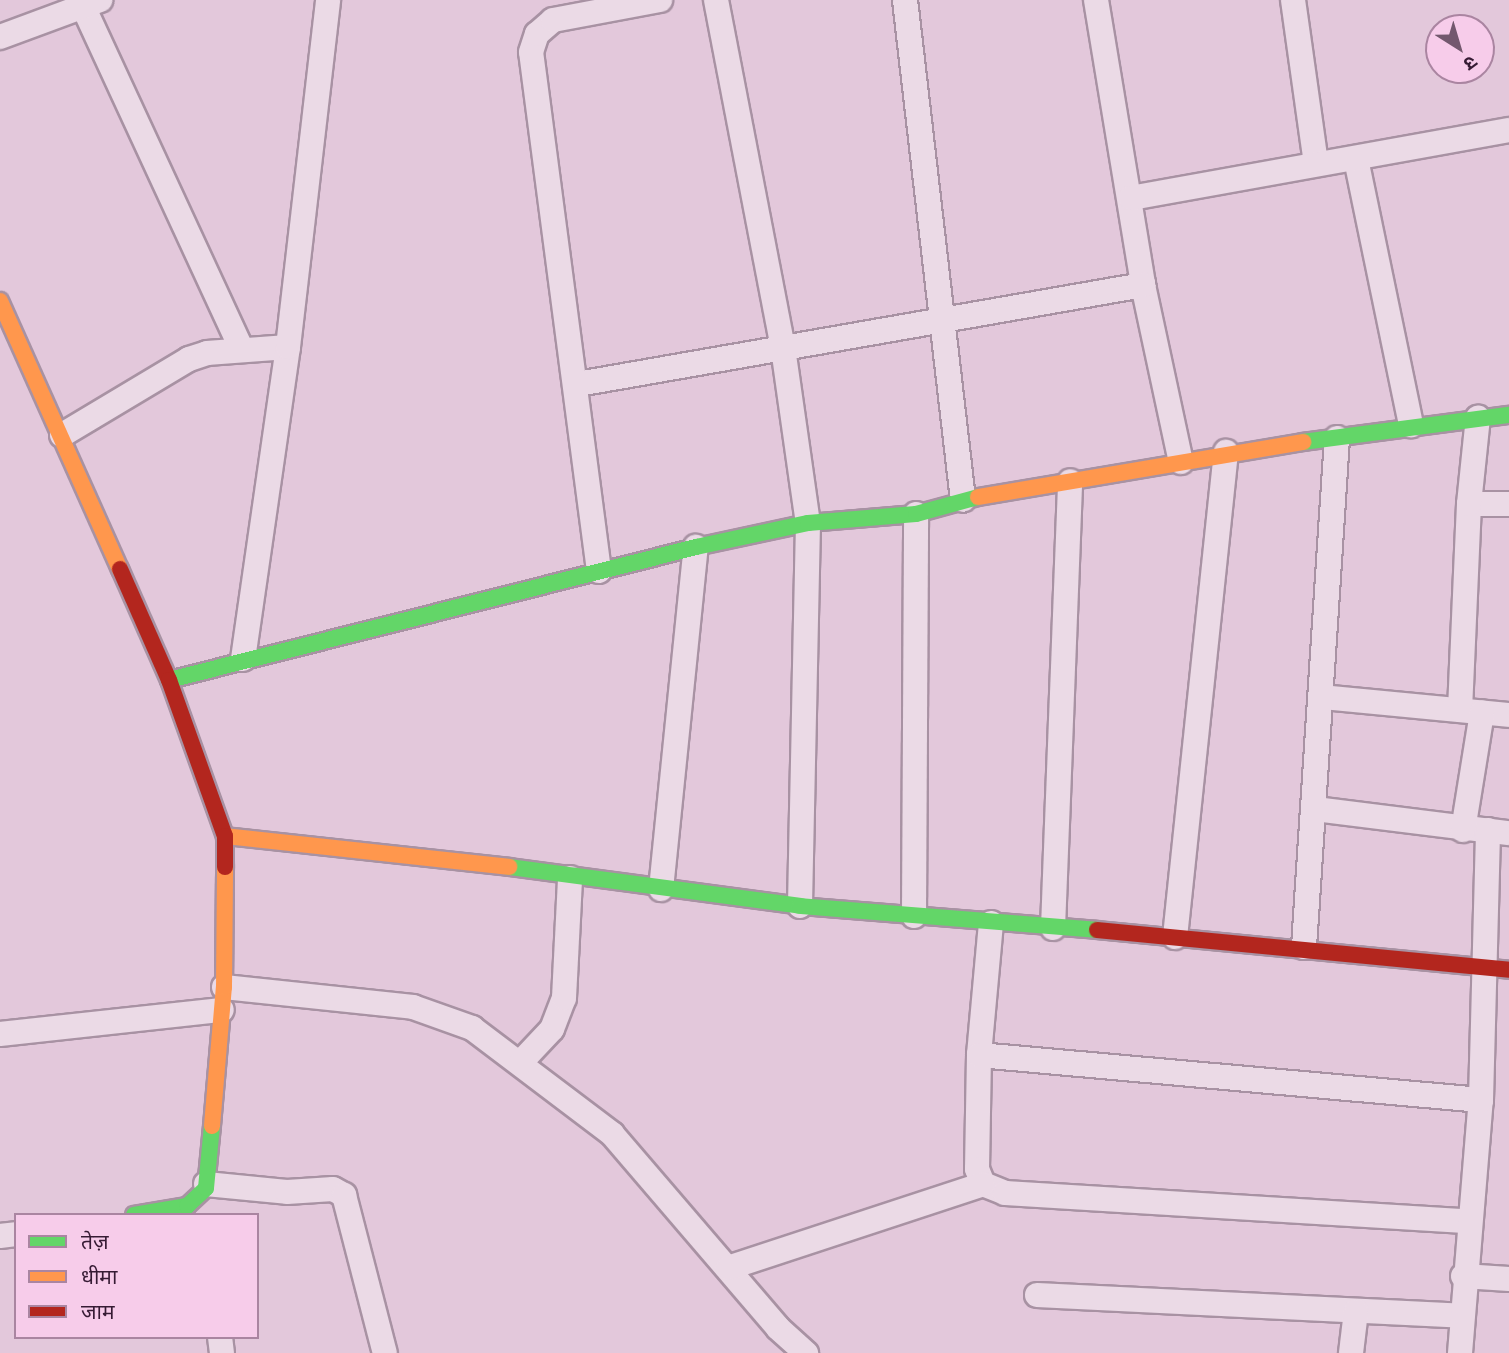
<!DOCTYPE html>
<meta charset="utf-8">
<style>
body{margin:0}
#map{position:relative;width:1509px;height:1353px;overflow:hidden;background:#e3c8db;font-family:"Playfair Display","Noto Sans Devanagari",serif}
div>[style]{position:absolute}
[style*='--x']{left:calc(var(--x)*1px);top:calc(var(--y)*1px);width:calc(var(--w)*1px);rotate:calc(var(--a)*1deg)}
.roads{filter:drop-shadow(2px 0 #a892a3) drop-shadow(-2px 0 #a892a3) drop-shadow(0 2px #a892a3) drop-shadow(0 -2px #a892a3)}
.street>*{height:24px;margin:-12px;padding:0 12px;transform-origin:12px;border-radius:12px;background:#ebdae6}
.fast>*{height:16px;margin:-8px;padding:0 8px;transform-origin:8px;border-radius:8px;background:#63d668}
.slow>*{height:16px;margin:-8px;padding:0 8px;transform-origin:8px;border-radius:8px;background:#ff974d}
.jam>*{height:16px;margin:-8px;padding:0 8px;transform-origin:8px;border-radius:8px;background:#b3261e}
span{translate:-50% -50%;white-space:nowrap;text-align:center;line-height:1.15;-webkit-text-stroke:7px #f7ccea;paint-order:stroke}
.legend{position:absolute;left:14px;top:1213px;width:245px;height:126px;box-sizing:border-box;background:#f7ccea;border:2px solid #aa85a1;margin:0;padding:9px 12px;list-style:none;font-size:21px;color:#361b34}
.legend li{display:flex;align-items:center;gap:14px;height:35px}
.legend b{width:35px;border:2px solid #aa85a1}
.north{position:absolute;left:1425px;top:14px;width:70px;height:70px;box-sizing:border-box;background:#f7ccea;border:2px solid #aa85a1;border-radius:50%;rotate:143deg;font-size:19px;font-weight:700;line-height:28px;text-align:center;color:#361b34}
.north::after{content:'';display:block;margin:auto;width:24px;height:32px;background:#73586e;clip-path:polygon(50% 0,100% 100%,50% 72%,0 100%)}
</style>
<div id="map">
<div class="roads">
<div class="street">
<i style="--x:716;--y:0;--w:354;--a:79.1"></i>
<i style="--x:783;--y:348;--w:177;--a:81.9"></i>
<i style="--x:808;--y:523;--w:383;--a:91.2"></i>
<i style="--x:905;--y:0;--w:503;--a:83.38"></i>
<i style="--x:1096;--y:0;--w:289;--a:80.6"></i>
<i style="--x:1143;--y:285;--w:181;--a:77.9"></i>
<i style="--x:1293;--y:0;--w:165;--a:82"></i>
<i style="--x:83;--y:6;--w:379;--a:65.2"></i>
<i style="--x:0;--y:37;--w:107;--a:-20.3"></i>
<i style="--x:1356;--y:159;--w:272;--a:78.3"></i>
<i style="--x:1131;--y:198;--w:384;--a:-10.2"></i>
<i style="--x:578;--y:384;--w:574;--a:-9.94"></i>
<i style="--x:62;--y:435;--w:148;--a:-30.9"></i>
<i style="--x:189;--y:359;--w:19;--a:-18"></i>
<i style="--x:207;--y:353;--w:81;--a:-4.2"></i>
<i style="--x:1469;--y:504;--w:40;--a:0"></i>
<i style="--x:599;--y:571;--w:523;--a:-97.46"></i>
<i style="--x:531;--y:52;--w:19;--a:-72"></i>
<i style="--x:537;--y:34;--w:21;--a:-41"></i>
<i style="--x:553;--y:20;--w:109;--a:-10.6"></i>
<i style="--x:243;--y:659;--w:315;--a:-81.8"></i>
<i style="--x:288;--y:347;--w:349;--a:-83.4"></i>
<i style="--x:1322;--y:697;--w:188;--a:5.5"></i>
<i style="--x:1460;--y:710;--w:206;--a:-87.5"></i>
<i style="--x:1469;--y:504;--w:87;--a:-84.1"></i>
<i style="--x:1315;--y:809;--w:195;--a:7.1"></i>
<i style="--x:1463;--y:830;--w:119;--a:-80.8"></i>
<i style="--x:661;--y:889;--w:344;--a:-84.2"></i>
<i style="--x:914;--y:916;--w:402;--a:-89.7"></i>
<i style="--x:991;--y:923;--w:133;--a:95.2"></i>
<i style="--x:979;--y:1055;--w:114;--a:91"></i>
<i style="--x:977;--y:1169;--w:16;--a:68"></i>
<i style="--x:983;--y:1184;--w:24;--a:22"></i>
<i style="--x:1005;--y:1193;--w:465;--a:3.5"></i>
<i style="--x:1053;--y:928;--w:447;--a:-87.8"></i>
<i style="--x:1175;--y:937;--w:488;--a:-84"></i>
<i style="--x:1304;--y:947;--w:510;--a:-86.29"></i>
<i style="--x:224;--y:987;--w:190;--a:6"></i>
<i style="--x:413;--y:1007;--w:63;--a:19.6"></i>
<i style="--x:472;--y:1028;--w:176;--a:37.1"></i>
<i style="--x:612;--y:1134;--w:255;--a:49.4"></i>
<i style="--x:778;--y:1328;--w:38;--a:42"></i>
<i style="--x:0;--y:1034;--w:223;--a:-6.2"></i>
<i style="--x:979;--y:1055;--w:504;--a:5.12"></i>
<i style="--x:521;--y:1062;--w:45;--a:-46.8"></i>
<i style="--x:552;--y:1029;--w:33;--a:-69"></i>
<i style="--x:564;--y:998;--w:120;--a:-87.1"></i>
<i style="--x:206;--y:1184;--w:81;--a:5.6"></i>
<i style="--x:287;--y:1192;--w:46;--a:-3.7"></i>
<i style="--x:333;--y:1189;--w:13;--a:29"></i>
<i style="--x:344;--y:1195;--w:163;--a:75.5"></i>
<i style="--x:0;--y:1236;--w:16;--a:-7"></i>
<i style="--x:728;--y:1268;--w:268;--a:-18.2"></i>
<i style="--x:1463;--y:1276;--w:46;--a:3.7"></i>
<i style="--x:1037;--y:1295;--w:426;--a:2.8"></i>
<i style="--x:220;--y:1337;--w:16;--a:83"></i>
<i style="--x:1351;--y:1353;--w:42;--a:-83.2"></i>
<i style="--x:1460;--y:1353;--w:254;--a:-85.3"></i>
<i style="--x:1481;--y:1100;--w:270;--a:-88.5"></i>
</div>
<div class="fast">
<i style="--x:1303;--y:442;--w:208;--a:-7.5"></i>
<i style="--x:169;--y:680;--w:544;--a:-14.16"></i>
<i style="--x:696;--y:547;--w:115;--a:-12.1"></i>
<i style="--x:808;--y:523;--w:108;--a:-4.8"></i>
<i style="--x:916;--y:514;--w:64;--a:-15.3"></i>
<i style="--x:509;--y:867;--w:294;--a:7.6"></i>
<i style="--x:800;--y:906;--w:298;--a:4.6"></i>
<i style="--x:134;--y:1215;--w:54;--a:-9.6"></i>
<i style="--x:187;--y:1206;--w:26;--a:-43"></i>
<i style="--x:206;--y:1188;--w:62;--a:-84.5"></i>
</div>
<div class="slow">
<i style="--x:0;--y:301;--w:294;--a:65.9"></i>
<i style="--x:978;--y:497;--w:330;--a:-9.6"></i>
<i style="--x:225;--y:836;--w:286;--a:6.2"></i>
<i style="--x:212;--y:1126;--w:140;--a:-85.1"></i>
<i style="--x:224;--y:987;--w:120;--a:-89.5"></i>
</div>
<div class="jam">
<i style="--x:120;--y:569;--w:121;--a:66.2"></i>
<i style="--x:169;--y:680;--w:166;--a:70.3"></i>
<i style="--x:225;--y:836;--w:31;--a:90"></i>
<i style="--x:1097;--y:930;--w:414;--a:5.5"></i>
</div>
</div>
<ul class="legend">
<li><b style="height:9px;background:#63d668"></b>तेज़</li>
<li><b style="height:9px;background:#ff974d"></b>धीमा</li>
<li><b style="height:9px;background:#b3261e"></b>जाम</li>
</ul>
<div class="north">उ</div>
</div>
